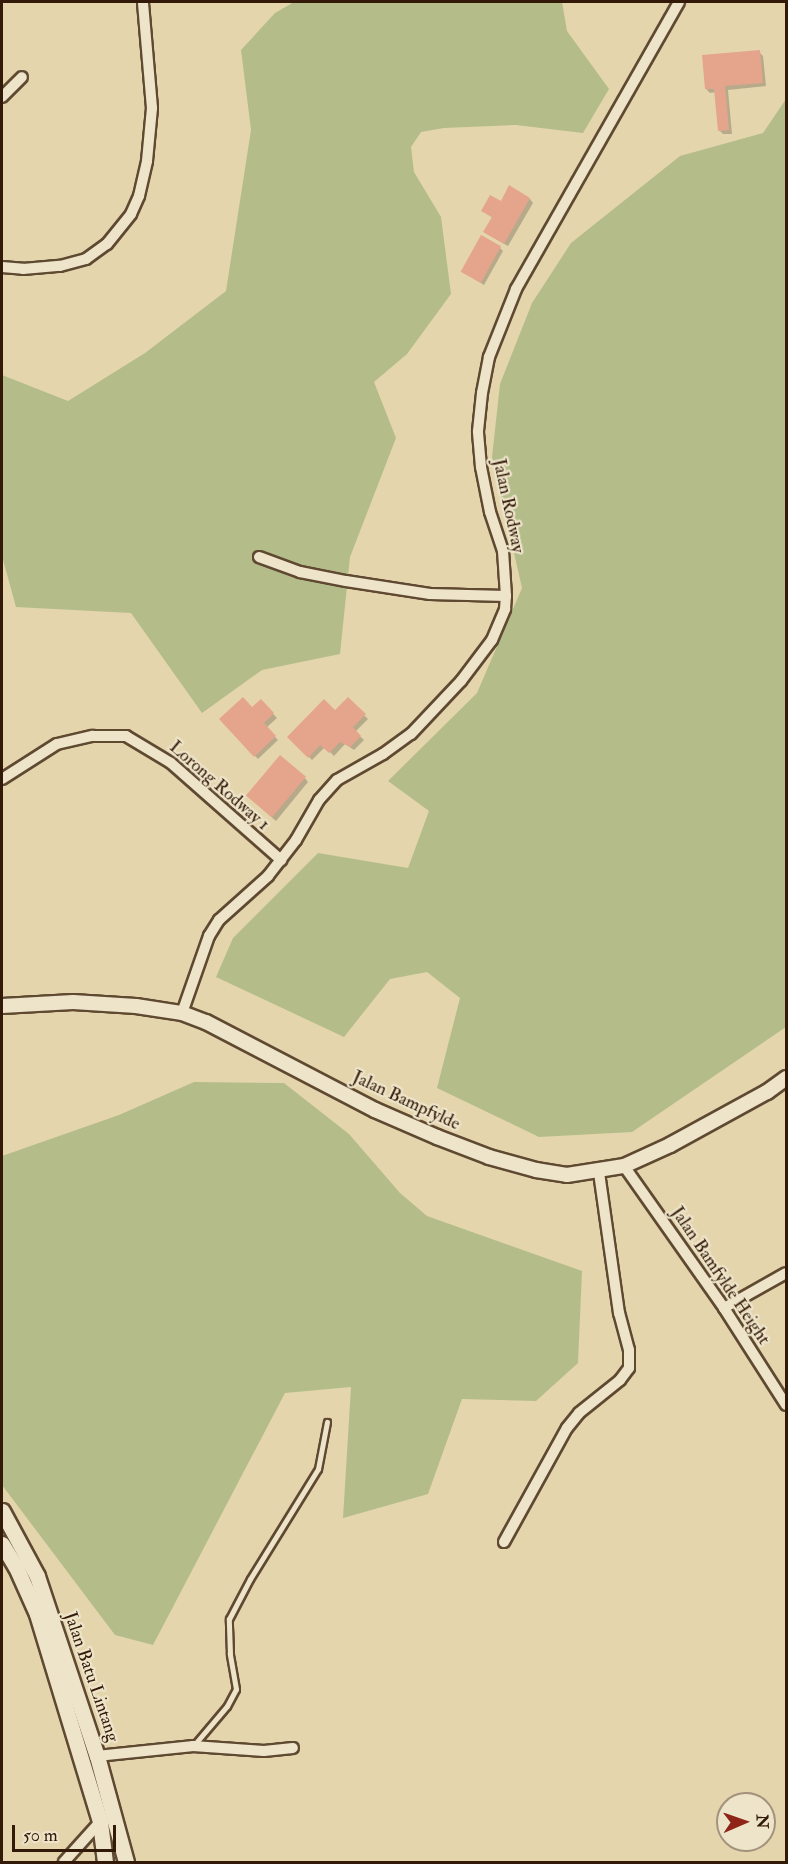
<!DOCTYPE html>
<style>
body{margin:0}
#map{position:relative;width:788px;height:1864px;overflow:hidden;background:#e4d5ad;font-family:"IM FELL Double Pica",serif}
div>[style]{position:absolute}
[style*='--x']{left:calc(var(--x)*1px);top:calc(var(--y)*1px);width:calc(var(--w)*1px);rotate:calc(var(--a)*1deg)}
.green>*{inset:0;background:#b4bd8a}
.shadow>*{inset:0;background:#0003}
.building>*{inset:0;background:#e4a58c;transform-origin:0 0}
.roads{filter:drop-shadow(2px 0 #5f4931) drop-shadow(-2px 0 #5f4931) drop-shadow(0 2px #5f4931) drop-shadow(0 -2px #5f4931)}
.service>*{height:5px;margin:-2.5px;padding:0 2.5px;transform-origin:2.5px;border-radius:2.5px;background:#ede4ca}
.minor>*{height:10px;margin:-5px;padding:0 5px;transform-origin:5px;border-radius:5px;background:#ede4ca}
.tertiary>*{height:14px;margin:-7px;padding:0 7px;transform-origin:7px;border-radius:7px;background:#ede4ca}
.secondary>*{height:15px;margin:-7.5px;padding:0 7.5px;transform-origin:7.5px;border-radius:7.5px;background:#ede4ca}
span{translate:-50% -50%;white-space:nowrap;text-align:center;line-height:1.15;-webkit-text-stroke:4.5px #ede4ca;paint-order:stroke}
.street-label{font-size:18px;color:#331a08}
.frame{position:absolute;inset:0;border:3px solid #331a08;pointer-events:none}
.north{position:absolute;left:716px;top:1792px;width:60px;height:60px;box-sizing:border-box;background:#ede4ca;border:2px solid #a3937c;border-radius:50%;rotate:88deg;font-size:16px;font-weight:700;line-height:24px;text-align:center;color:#331a08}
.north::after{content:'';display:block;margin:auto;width:21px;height:27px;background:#8f2418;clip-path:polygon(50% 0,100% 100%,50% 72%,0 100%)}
.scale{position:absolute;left:12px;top:1825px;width:104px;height:27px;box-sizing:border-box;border:3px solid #331a08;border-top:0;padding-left:8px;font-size:18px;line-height:21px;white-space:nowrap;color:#331a08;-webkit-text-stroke:4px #ede4ca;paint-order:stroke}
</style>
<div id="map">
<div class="green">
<i style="clip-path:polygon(294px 2px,562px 2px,567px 31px,609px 89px,583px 133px,516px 125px,444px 128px,421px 132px,411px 147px,414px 172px,441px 217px,451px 294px,407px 354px,374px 382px,396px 438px,350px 557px,340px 654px,262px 670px,202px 713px,131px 613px,16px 607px,2px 556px,2px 375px,68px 401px,145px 353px,226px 291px,251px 130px,241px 50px,275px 13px)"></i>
<i style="clip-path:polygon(786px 99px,786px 1027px,632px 1132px,539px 1137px,437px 1088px,460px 998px,427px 972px,390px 979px,344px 1037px,216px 977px,233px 938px,318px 853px,408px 868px,429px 811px,388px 781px,477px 693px,522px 588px,492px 457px,500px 384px,532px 303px,571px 243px,680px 156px,763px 133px)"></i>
<i style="clip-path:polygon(194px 1082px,284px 1083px,349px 1134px,400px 1193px,427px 1216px,582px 1271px,578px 1363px,536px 1401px,462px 1399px,428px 1494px,343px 1518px,351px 1387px,285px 1393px,153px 1645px,115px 1635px,2px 1485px,2px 1156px,119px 1115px)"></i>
</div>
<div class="shadow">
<i style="clip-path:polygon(759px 52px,763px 56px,766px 86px,728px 90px,732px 134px,723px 134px,720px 131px,716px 92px,710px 93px,706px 89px)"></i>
<i style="clip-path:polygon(530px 199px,533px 203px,508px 246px,489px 235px,493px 218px,487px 214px,501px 203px)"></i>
<i style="clip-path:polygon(500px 248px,503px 251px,484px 285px,462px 271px)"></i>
<i style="clip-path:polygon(348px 699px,368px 719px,355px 732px,364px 740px,354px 750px,345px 744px,334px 756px,325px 747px,312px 760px,289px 737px,335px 712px)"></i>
<i style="clip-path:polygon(261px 701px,277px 718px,266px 728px,278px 740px,258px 759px,221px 720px,252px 709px)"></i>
<i style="clip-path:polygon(305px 778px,308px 782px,276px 821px,252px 800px)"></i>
</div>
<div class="building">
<i style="clip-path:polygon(760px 50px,763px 83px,725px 86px,729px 130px,718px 131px,714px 89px,705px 89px,702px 55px)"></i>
<i style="clip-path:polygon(509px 185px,530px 198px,504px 244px,483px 232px,492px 217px,481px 211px,490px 195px,501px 201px)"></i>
<i style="left:481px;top:235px;width:23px;height:42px;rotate:29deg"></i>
<i style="clip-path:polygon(243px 697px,252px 707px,261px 699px,274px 713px,264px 723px,276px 736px,254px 757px,219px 719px)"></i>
<i style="clip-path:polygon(348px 697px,366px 714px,353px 727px,361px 736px,350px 747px,340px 742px,329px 753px,320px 745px,308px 758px,287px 737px,324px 699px,335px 710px)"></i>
<i style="left:280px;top:755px;width:34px;height:53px;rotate:40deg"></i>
</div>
<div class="roads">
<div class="service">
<i style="--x:194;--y:1745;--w:51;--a:-49.8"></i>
<i style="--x:227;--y:1706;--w:19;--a:-62"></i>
<i style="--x:236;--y:1689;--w:36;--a:-100"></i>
<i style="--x:230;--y:1654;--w:35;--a:-92"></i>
<i style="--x:229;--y:1619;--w:45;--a:-62.3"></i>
<i style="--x:250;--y:1579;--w:129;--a:-58.3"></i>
<i style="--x:318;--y:1469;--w:48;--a:-79.2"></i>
</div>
<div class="minor">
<i style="--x:2;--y:97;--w:28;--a:-45"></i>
<i style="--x:2;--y:267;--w:21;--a:5"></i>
<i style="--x:23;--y:269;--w:37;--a:-5"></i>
<i style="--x:60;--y:266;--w:27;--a:-15"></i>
<i style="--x:86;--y:259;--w:26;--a:-36"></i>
<i style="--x:107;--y:244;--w:38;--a:-51"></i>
<i style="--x:131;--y:214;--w:20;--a:-66"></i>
<i style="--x:139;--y:196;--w:36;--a:-77"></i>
<i style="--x:147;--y:161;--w:53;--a:-84.6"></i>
<i style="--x:152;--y:108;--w:106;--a:-94.9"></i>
<i style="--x:259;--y:557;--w:44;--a:20.1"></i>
<i style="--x:300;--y:572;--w:47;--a:11.1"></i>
<i style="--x:346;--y:581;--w:85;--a:8.8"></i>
<i style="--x:430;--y:594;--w:76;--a:1.5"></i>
<i style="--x:2;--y:779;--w:65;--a:-32.5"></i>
<i style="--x:57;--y:744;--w:37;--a:-13"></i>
<i style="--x:93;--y:736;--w:33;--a:0"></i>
<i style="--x:126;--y:736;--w:52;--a:31"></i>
<i style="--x:171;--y:763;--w:147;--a:41.4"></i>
<i style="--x:182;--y:1013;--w:82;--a:-70.7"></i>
<i style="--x:209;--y:936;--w:19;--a:-58"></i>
<i style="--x:219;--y:920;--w:66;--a:-41.9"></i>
<i style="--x:268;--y:876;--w:46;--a:-52.1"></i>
<i style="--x:296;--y:840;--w:46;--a:-60.1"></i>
<i style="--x:319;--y:800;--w:27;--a:-48"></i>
<i style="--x:337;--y:780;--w:53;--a:-29.5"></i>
<i style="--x:383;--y:754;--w:34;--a:-36"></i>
<i style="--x:411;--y:734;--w:73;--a:-46.7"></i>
<i style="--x:461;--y:681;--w:51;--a:-52.9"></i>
<i style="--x:492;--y:640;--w:34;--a:-67"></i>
<i style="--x:505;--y:609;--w:13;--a:-86"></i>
<i style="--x:506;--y:596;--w:45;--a:-93.8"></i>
<i style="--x:503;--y:551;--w:41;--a:-108.4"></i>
<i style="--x:490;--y:512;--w:46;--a:-101.3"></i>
<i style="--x:481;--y:467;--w:36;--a:-95"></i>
<i style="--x:478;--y:431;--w:38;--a:-84"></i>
<i style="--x:482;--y:393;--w:37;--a:-79"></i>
<i style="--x:489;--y:357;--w:73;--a:-68.3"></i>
<i style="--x:516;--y:289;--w:330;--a:-60.4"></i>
<i style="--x:624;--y:1166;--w:174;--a:54.8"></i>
<i style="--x:724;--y:1308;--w:115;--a:57.4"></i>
<i style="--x:724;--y:1308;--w:71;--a:-29.4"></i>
<i style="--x:504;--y:1542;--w:130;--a:-61.1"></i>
<i style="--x:567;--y:1428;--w:19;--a:-51"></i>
<i style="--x:579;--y:1413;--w:53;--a:-38.8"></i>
<i style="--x:620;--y:1380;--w:15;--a:-53"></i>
<i style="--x:629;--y:1368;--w:18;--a:-90"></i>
<i style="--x:629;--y:1350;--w:38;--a:-105"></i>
<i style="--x:619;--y:1313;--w:142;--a:-98.1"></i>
<i style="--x:97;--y:1756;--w:97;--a:-5.9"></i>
<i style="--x:193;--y:1746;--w:71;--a:4"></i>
<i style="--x:264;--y:1751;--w:29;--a:-6"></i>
<i style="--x:64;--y:1862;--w:54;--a:-48"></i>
</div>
<div class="tertiary">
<i style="--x:2;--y:1006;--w:71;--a:-3.2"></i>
<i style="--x:73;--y:1002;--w:63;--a:3.6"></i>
<i style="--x:136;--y:1006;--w:47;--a:8.7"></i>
<i style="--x:182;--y:1013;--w:26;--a:21"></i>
<i style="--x:206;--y:1022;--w:191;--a:27.5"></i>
<i style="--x:375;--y:1110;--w:68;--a:23.5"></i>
<i style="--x:437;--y:1137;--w:56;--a:21"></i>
<i style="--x:489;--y:1157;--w:49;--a:15.5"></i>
<i style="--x:536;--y:1170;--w:31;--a:9"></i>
<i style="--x:567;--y:1175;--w:58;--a:-9"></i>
<i style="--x:624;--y:1166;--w:51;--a:-24.5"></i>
<i style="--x:670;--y:1145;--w:111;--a:-28.7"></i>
<i style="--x:767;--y:1092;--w:24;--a:-36"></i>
</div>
<div class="secondary">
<i style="--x:2;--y:1511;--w:74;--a:61.7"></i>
<i style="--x:37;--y:1576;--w:190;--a:71.6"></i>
<i style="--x:97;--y:1756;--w:110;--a:74.7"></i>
<i style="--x:2;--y:1544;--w:27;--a:59"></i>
<i style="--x:16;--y:1567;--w:51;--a:65.9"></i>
<i style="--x:37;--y:1614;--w:217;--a:73.1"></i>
<i style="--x:100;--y:1822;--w:40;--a:82.9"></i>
</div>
</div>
<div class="street-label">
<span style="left:508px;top:506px;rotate:78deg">Jalan Rodway</span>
<span style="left:219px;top:786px;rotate:41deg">Lorong Rodway 1</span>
<span style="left:406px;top:1101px;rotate:25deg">Jalan Bampfylde</span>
<span style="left:720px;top:1276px;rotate:56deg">Jalan Bamfylde Height</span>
<span style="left:91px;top:1677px;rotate:71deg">Jalan Batu Lintang</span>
</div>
<div class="frame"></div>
<div class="north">N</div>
<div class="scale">50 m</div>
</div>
